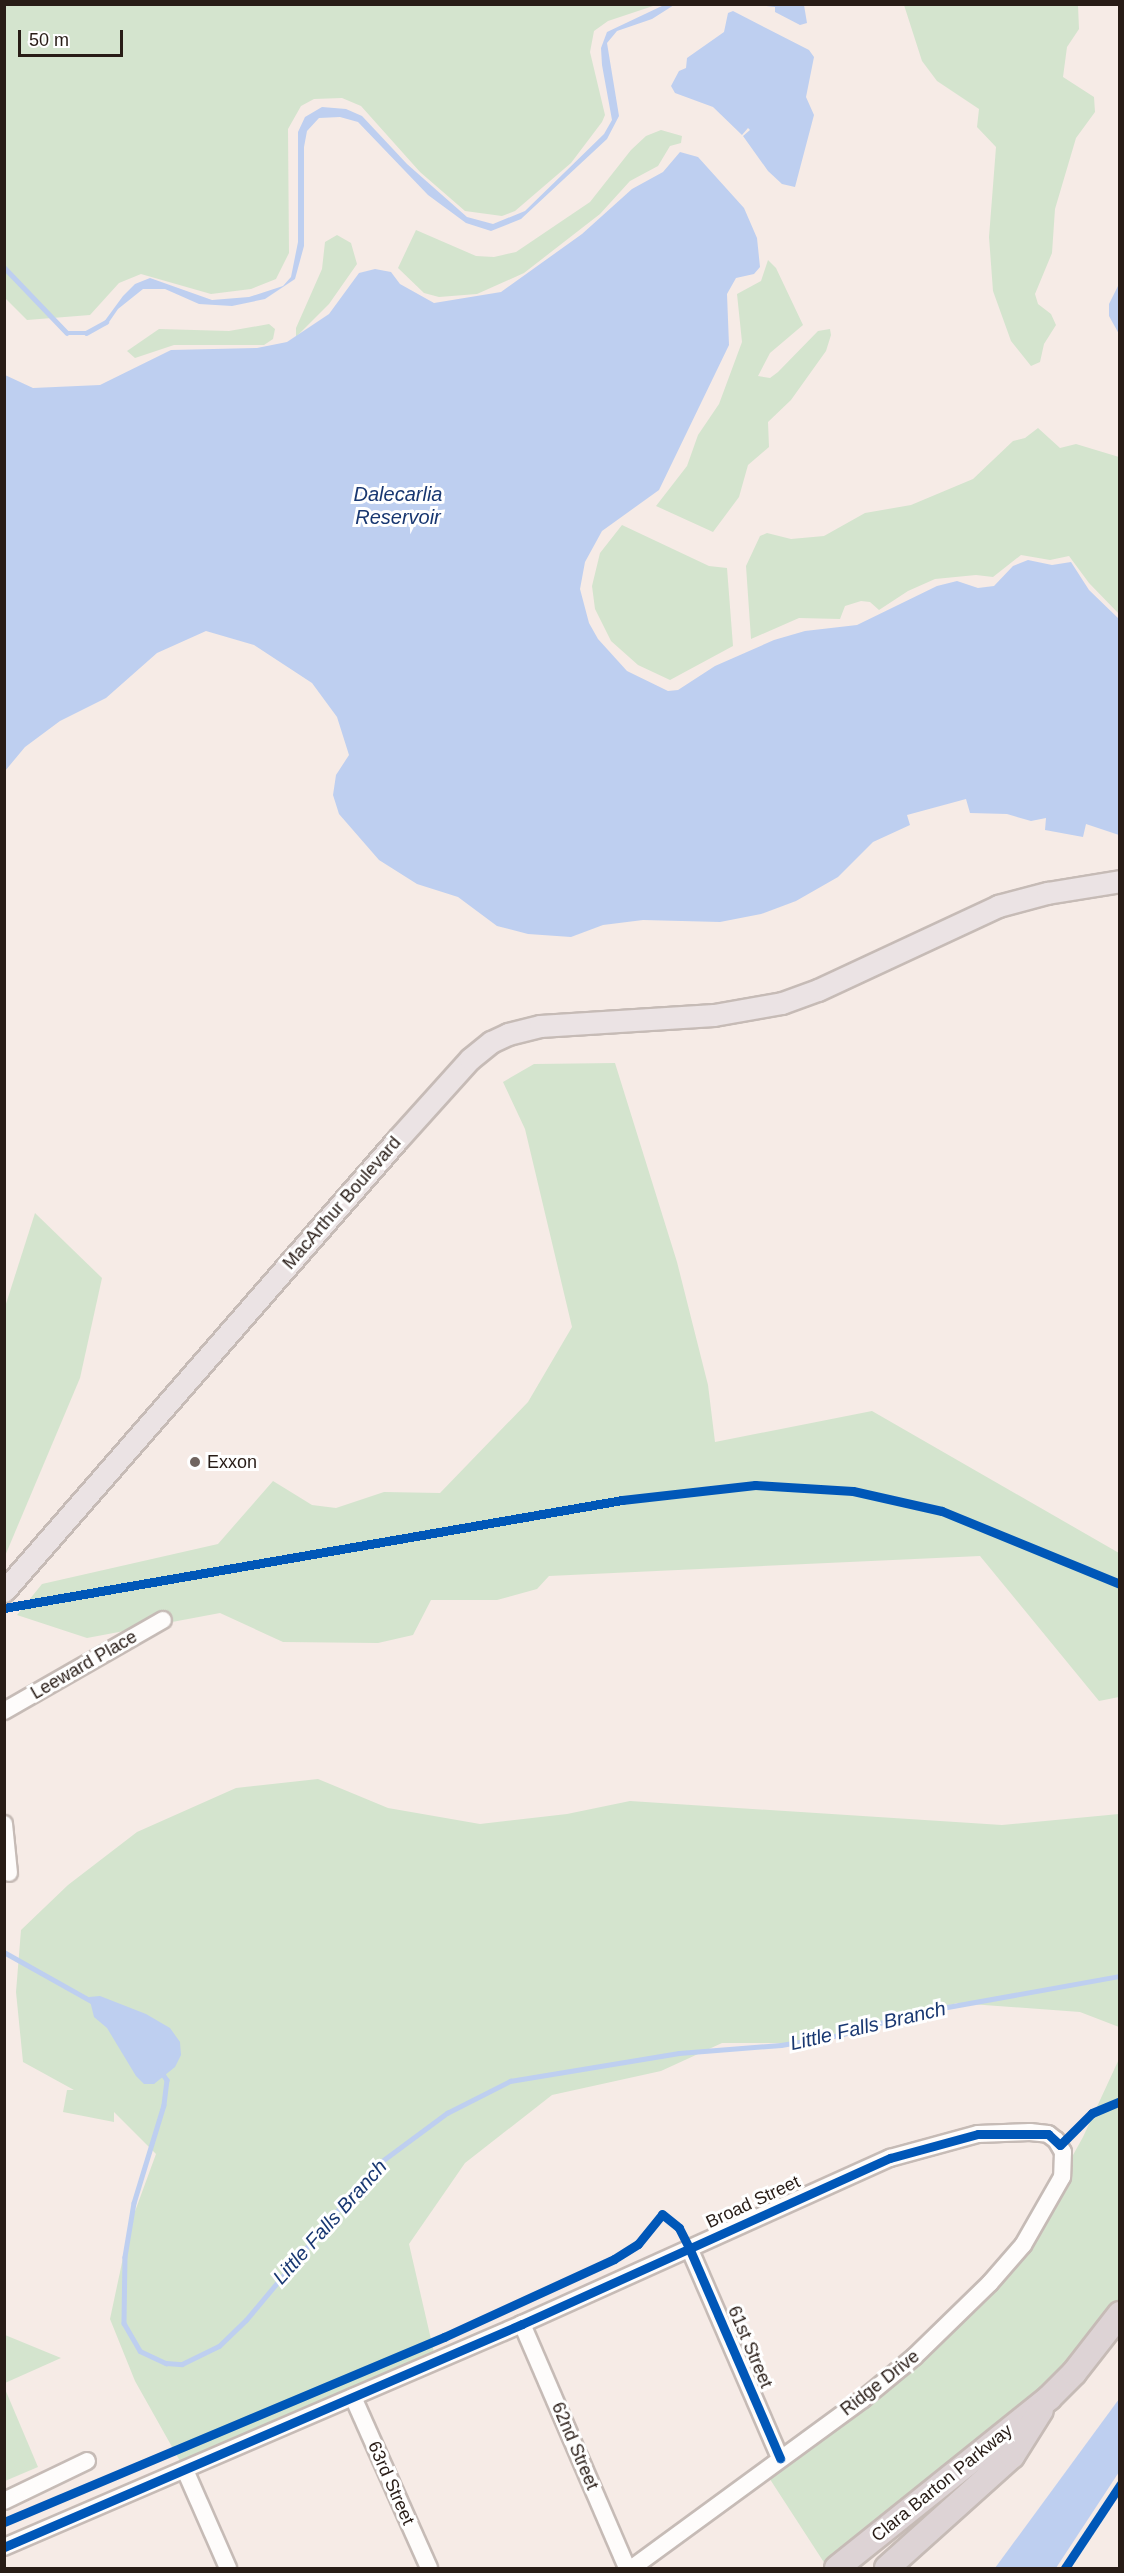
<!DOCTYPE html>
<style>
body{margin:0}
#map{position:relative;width:1124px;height:2573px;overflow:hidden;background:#f6ebe6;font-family:Helvetica,sans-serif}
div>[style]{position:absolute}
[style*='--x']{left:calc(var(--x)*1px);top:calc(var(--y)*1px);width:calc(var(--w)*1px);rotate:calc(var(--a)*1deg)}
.green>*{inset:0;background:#d4e4ce}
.water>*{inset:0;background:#becff0}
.stream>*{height:4.5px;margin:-2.25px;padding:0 2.25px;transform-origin:2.25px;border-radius:2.25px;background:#becff0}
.roads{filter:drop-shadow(2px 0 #c6bbb6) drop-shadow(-2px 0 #c6bbb6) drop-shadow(0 2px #c6bbb6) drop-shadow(0 -2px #c6bbb6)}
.minor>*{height:16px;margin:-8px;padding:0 8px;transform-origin:8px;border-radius:8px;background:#fefcfb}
.major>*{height:21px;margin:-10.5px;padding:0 10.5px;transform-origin:10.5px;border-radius:10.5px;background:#ebe3e4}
.highway>*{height:24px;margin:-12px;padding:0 12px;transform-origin:12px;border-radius:12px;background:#ddd3d5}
.cycleway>*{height:9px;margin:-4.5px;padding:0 4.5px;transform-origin:4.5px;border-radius:4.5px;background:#0057b8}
.dots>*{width:16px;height:16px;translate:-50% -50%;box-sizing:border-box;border:3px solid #fff;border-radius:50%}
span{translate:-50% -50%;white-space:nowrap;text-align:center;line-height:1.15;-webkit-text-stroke:6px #fff;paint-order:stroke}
.street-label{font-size:18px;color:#281c16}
.poi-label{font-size:18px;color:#281c16}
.left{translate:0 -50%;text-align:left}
.water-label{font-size:20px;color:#183771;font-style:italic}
.frame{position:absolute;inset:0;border:6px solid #281c16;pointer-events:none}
.scale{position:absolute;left:18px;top:30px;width:105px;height:27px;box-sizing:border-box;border:3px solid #281c16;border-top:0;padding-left:8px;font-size:18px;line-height:21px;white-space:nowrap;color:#281c16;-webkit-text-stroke:4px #fff;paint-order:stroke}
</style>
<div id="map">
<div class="green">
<i style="clip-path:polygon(4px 5px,5px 4px,656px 5px,608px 21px,594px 31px,590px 52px,605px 115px,602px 122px,571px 163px,515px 211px,502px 216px,465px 211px,420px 172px,361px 106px,342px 98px,314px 99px,301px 106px,288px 129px,289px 253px,276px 279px,251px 289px,211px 294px,141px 274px,119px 283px,90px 315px,27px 320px,5px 298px)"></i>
<i style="clip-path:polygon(904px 5px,1078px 5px,1079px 29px,1067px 47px,1063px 77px,1094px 97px,1095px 112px,1076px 138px,1055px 209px,1052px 253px,1035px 294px,1038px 304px,1051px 314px,1056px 325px,1044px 344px,1040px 362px,1031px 366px,1011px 341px,993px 291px,989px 237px,996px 147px,977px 127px,979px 109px,937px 81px,922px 61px)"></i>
<i style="clip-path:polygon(661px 130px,682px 136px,681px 143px,670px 146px,658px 166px,630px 181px,600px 214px,524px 273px,477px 294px,439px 297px,424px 293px,398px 268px,416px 230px,476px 256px,494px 257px,516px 252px,590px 202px,631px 150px,646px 136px)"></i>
<i style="clip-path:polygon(337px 235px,351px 243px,357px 264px,329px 304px,296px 337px,296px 328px,322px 269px,325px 242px)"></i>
<i style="clip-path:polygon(768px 260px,776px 268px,803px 325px,770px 353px,758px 376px,770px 378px,778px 372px,818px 331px,830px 329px,831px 335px,826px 351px,791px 400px,768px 422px,769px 447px,748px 465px,739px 497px,713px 532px,656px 506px,687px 466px,698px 435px,719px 404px,742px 342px,737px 294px,761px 281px)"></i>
<i style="clip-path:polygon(269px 324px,275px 329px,273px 339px,264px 345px,174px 345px,135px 358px,127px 351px,159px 329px,229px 331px)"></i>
<i style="clip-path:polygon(1038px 428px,1060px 448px,1076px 444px,1119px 457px,1119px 614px,1089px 583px,1069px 556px,1050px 560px,1021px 555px,993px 577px,976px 575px,935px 579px,908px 591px,879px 610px,870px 602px,861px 601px,845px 606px,840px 619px,799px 618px,751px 639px,746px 566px,760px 536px,767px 533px,791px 539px,824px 536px,865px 513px,911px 505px,973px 479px,1013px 441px,1025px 438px)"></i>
<i style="clip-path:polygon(622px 525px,709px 566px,727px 568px,733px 646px,670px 680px,638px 665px,611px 641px,595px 609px,592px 586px,600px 553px)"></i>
<i style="clip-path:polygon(615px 1063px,677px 1262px,708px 1385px,715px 1442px,872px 1411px,1119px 1553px,1119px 1697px,1099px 1701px,980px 1556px,549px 1576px,537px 1589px,497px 1600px,431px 1600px,413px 1635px,378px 1643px,283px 1642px,220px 1613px,87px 1638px,17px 1615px,42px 1584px,218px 1544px,273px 1481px,312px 1505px,336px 1508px,384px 1492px,440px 1493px,528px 1402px,572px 1327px,525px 1129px,503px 1082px,534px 1064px)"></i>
<i style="clip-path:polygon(35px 1213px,102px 1278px,80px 1378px,5px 1556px,5px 1307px)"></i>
<i style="clip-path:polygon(318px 1779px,388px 1808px,480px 1824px,567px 1814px,630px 1801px,1002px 1825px,1119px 1814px,1119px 2027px,1080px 2012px,957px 2003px,810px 2043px,722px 2043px,661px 2071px,552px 2095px,465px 2163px,409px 2244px,436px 2361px,185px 2470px,135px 2381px,110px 2319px,130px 2225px,156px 2154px,114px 2112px,114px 2122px,63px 2112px,67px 2090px,74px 2090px,23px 2062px,16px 1992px,21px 1930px,68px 1885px,137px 1832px,236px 1788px)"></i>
<i style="clip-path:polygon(1119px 2059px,1119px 2314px,1074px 2373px,837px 2568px,825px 2564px,764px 2470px,863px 2399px,1023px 2245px,1083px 2137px)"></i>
<i style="clip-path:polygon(4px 2335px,5px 2335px,61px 2358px,5px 2383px)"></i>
<i style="clip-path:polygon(5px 2389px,38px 2467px,5px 2481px,4px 2481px)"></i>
</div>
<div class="water">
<i style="clip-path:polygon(664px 5px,674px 5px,652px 19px,617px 31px,607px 43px,619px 116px,607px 139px,521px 219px,491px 231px,466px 223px,428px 195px,358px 122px,340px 117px,319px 118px,307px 131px,304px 147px,304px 246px,295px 279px,265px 299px,232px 306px,199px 304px,165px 289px,143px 289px,118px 309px,107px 325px,101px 326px,123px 296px,135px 284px,150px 278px,212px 300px,249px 297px,283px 286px,291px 277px,298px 242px,298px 132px,305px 117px,322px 107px,346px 109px,362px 116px,407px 164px,467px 217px,493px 224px,525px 211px,604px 134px,612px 120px,602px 65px,601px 48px,607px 32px)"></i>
<i style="clip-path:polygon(759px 5px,804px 5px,807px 23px,800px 25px,775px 12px,775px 7px)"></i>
<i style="clip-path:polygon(733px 11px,809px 50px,814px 57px,806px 97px,814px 115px,795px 187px,782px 184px,768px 171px,743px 136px,750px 130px,748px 128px,742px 135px,713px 107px,675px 93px,671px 86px,679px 71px,686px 68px,687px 58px,724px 32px,728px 13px)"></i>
<i style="clip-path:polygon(680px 152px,698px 157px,744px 208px,757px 238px,760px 267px,754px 274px,736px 278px,727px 294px,729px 345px,659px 490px,602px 531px,585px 562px,580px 589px,589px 623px,598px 639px,627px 671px,668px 691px,678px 690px,715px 666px,774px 640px,805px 631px,857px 625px,937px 586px,957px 581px,978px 588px,994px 586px,1013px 566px,1028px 560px,1052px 565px,1071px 562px,1089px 590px,1119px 619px,1119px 835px,1086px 824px,1083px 837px,1045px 830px,1046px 818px,1031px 821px,1007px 814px,970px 813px,966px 799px,907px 815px,910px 825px,873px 842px,838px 877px,796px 901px,761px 914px,720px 922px,643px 920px,603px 925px,571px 937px,528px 934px,497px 926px,458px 897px,417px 884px,379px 860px,339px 814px,333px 795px,336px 775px,349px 755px,337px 717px,312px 683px,254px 645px,206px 631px,157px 653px,106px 698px,60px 721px,25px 747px,5px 771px,5px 375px,33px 388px,100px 385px,171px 350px,257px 348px,287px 342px,329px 314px,359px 273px,375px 269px,391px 272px,400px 284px,434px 303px,501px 292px,582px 234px,632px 189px,663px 172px)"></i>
<i style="clip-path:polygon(1119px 284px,1119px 334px,1109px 316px,1109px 304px)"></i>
<i style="clip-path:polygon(100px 1996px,146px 2014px,170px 2028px,180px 2042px,181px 2055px,175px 2067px,154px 2084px,144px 2084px,136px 2076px,107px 2028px,94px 2017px,89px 1997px)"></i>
<i style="clip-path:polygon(1119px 2399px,1119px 2472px,1056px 2568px,995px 2568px)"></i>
</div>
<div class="stream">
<i style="--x:4;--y:267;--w:91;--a:46.3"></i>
<i style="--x:67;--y:333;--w:19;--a:0"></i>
<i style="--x:86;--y:333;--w:23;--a:-29"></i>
<i style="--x:4;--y:1952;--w:102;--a:29.3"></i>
<i style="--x:160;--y:2070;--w:12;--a:55"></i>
<i style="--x:167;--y:2080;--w:25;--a:97"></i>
<i style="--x:164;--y:2105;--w:102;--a:107"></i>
<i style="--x:134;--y:2203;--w:55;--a:99.5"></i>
<i style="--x:125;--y:2257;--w:66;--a:90.9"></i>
<i style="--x:124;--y:2323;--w:32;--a:60"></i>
<i style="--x:140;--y:2351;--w:29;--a:25"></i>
<i style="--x:166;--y:2363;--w:16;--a:4"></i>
<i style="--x:182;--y:2364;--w:41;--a:-25.9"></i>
<i style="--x:219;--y:2346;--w:37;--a:-44"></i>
<i style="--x:246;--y:2320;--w:199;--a:-50.1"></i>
<i style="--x:374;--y:2167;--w:91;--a:-36.5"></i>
<i style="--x:447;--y:2113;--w:71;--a:-26.9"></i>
<i style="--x:510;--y:2081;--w:171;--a:-9.4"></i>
<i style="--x:679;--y:2053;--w:102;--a:-4.5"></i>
<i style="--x:781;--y:2045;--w:60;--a:-9.6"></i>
<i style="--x:840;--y:2035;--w:77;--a:-16.6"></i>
<i style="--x:914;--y:2013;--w:209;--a:-10.2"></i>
</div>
<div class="roads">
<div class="minor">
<i style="--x:4;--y:1711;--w:183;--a:-29.8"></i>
<i style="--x:4;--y:1824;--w:49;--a:84.2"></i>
<i style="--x:690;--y:2250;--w:227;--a:66.6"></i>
<i style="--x:522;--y:2324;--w:266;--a:66.7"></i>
<i style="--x:353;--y:2397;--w:187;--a:66"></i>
<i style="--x:185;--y:2470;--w:107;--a:66.3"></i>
<i style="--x:4;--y:2501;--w:92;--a:-25.7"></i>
<i style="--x:4;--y:2547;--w:564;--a:-23.29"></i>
<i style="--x:522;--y:2324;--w:404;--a:-24.3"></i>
<i style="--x:890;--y:2158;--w:91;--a:-15.3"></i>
<i style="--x:978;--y:2134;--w:52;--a:-2.2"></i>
<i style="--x:1030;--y:2132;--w:18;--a:6"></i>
<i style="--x:1048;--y:2134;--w:10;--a:37"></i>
<i style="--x:1056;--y:2140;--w:14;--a:60"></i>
<i style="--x:1063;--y:2152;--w:25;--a:92"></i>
<i style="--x:1062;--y:2177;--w:78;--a:119.8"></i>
<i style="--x:1023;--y:2245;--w:50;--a:131"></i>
<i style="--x:990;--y:2283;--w:106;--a:135.8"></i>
<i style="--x:914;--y:2357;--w:66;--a:140.5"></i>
<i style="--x:863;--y:2399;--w:286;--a:143.8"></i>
</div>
<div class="major">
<i style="--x:4;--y:1591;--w:598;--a:-48.93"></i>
<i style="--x:397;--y:1140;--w:109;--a:-48"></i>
<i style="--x:470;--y:1059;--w:27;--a:-39"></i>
<i style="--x:491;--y:1042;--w:19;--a:-25"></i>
<i style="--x:508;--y:1034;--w:33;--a:-14"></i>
<i style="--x:540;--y:1026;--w:174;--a:-3.6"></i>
<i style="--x:714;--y:1015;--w:69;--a:-10"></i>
<i style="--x:782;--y:1003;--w:38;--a:-20"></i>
<i style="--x:818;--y:990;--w:199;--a:-25"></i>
<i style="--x:998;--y:906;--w:51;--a:-14.9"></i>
<i style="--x:1047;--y:893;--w:74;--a:-9.3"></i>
</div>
<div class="highway">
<i style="--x:837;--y:2568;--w:272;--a:-38.7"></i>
<i style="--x:1049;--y:2398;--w:35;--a:-45"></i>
<i style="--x:1074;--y:2373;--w:75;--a:-52.1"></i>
<i style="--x:887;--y:2568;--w:168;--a:-41.9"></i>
<i style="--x:1012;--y:2456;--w:54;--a:-57.8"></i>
</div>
</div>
<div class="cycleway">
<i style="--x:4;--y:1608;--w:627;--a:-9.91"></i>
<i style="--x:622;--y:1500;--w:134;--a:-6.4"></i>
<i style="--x:755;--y:1485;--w:98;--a:3.5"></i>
<i style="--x:853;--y:1491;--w:91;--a:12.7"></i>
<i style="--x:942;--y:1511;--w:192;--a:22.3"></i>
<i style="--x:4;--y:2522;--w:477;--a:-22.8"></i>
<i style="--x:444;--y:2337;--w:187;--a:-24.6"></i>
<i style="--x:614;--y:2259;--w:28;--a:-32"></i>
<i style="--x:638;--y:2244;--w:38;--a:-51"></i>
<i style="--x:662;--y:2214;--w:22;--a:39"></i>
<i style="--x:679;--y:2228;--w:25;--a:63"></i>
<i style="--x:690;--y:2250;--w:227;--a:66.6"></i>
<i style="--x:4;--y:2547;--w:564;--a:-23.29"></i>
<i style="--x:522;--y:2324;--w:404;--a:-24.3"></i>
<i style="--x:890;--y:2158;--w:91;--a:-15.3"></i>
<i style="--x:978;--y:2134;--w:70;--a:0"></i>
<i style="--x:1048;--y:2134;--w:16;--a:43"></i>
<i style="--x:1060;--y:2145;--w:45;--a:-45"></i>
<i style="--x:1092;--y:2113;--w:30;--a:-23"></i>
<i style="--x:1065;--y:2568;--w:100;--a:-56.5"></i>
</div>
<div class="dots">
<i style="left:195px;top:1462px;background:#70645f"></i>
</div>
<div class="street-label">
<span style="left:342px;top:1203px;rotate:-49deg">MacArthur Boulevard</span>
<span style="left:84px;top:1665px;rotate:-30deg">Leeward Place</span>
<span style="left:753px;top:2202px;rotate:-25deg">Broad Street</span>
<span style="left:750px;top:2347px;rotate:67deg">61st Street</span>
<span style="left:880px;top:2383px;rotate:-38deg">Ridge Drive</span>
<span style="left:575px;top:2446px;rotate:67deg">62nd Street</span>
<span style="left:391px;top:2483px;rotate:66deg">63rd Street</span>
<span style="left:942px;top:2483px;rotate:-39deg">Clara Barton Parkway</span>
</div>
<div class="poi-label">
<span class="left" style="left:207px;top:1462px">Exxon</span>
</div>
<div class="water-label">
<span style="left:398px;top:506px">Dalecarlia<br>Reservoir</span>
<span style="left:868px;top:2026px;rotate:-13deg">Little Falls Branch</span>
<span style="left:330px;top:2222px;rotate:-48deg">Little Falls Branch</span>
</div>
<div class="frame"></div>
<div class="scale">50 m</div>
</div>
